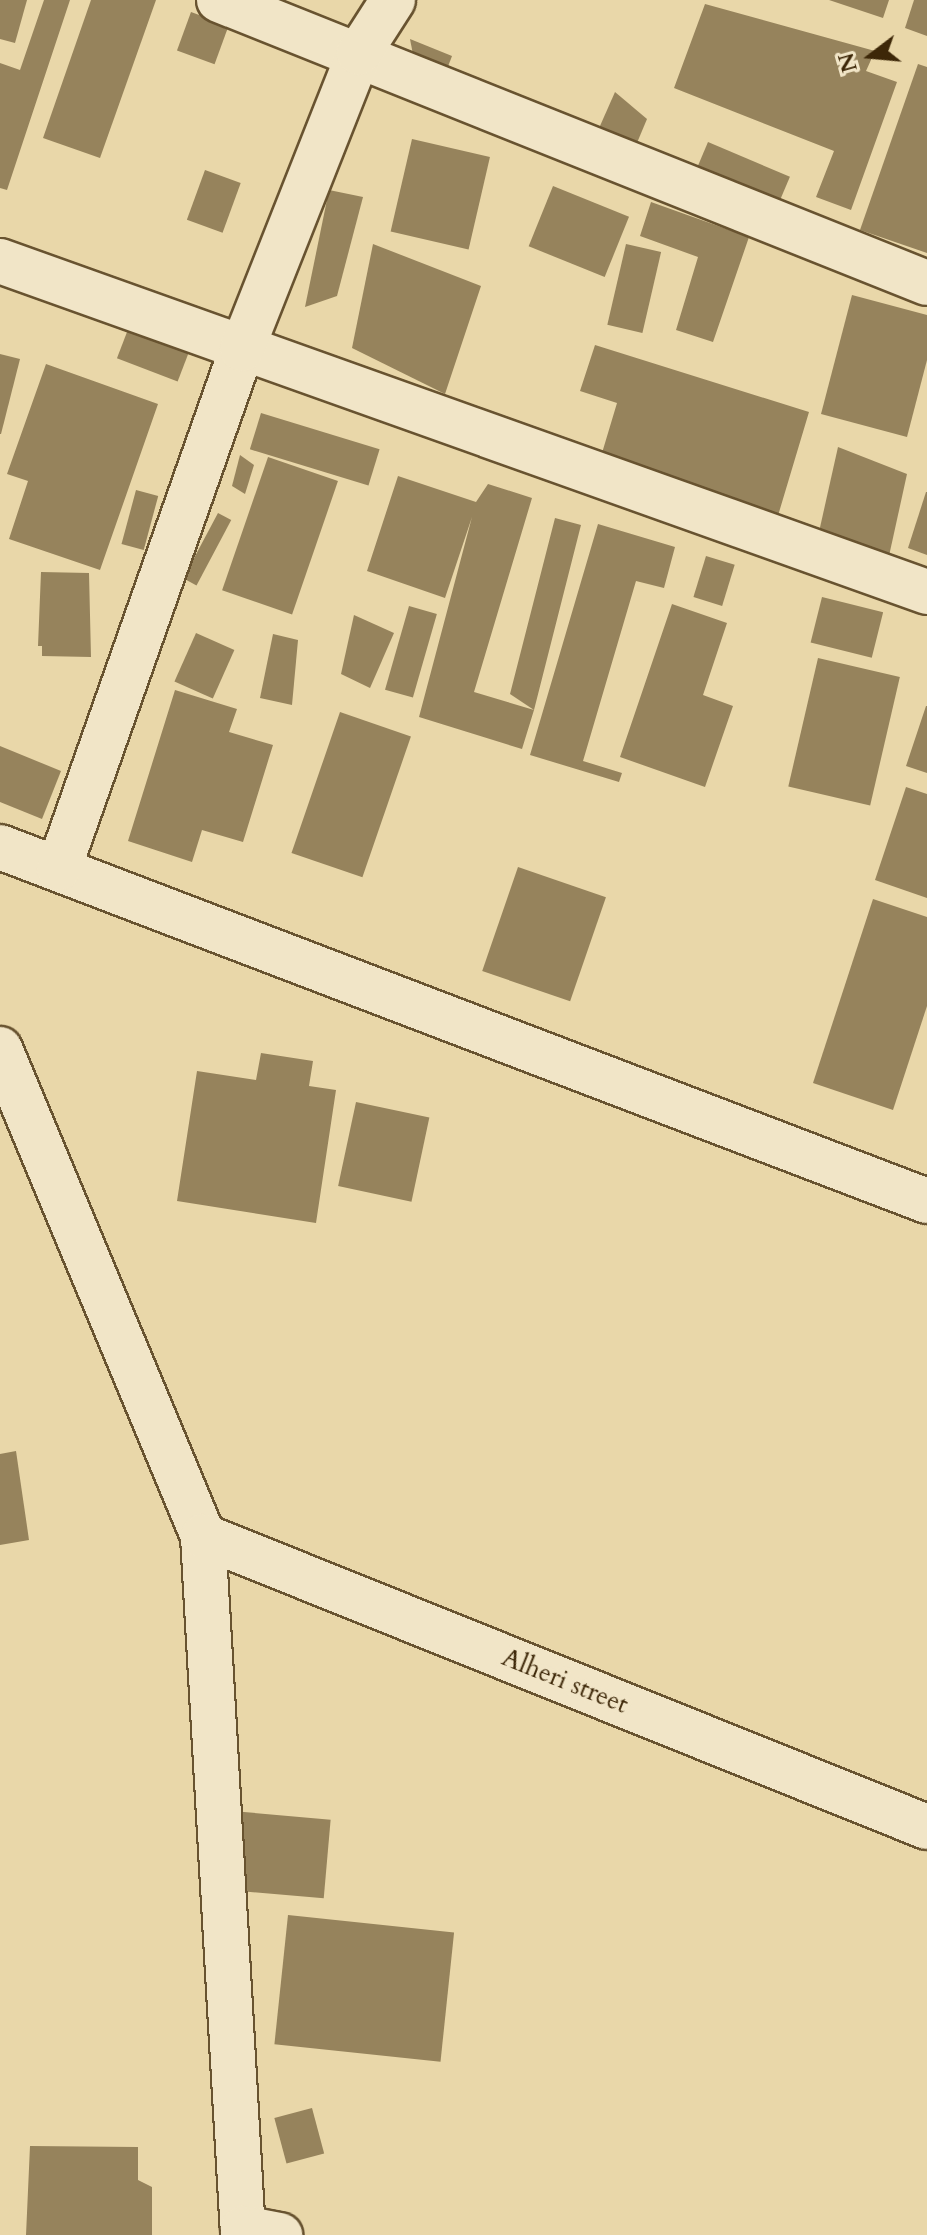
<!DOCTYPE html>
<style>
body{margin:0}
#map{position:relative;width:927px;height:2235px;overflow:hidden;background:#e9d7a9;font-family:Cardo,serif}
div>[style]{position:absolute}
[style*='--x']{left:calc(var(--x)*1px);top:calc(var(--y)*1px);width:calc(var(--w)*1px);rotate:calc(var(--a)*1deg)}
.building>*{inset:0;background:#96835c;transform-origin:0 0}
.roads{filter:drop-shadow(2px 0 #685330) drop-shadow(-2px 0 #685330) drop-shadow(0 2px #685330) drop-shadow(0 -2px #685330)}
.street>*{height:44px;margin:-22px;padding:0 22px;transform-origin:22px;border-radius:22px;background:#f1e5c7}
span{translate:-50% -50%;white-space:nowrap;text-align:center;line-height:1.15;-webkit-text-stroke:8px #f1e5c7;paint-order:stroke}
.street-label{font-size:26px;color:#3d2708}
.north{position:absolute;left:831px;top:16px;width:80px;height:80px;-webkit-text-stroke:6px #f1e5c7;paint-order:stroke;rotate:254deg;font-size:22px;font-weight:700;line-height:32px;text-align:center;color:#3d2708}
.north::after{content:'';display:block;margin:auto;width:28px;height:36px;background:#3d2708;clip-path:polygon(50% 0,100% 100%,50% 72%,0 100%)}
</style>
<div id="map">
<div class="building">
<i style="clip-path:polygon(0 0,27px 0,15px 43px,0 39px)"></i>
<i style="clip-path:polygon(44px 0,70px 0,7px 190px,0 188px,0 63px,20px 70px)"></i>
<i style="clip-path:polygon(91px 0,156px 0,100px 158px,43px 138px)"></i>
<i style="clip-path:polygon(829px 0,889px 0,883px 18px)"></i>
<i style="clip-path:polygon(914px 0,927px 0,927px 36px,905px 28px)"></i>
<i style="clip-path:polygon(705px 4px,875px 51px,866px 71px,897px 82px,851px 210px,816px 197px,834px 151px,674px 88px)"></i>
<i style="left:191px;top:12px;width:40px;height:41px;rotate:20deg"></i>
<i style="clip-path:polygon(410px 39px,452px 56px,444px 77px,415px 65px)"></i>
<i style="clip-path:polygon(918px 64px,927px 67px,927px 253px,860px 230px)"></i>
<i style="clip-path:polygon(615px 92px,647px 119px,634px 150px,596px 135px)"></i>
<i style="left:412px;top:139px;width:80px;height:95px;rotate:13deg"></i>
<i style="left:708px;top:142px;width:89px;height:36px;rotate:23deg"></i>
<i style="left:205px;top:170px;width:38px;height:53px;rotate:20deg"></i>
<i style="left:553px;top:186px;width:82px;height:65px;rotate:22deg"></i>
<i style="clip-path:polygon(329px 190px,363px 197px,337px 296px,305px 307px)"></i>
<i style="clip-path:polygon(651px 202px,749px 237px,713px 342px,676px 330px,698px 257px,640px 236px)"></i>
<i style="clip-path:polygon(373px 244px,481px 286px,445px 394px,352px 348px)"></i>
<i style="left:626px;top:244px;width:36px;height:83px;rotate:13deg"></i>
<i style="clip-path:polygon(852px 295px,927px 315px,927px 360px,907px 437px,821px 414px)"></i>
<i style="left:132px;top:319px;width:65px;height:42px;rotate:21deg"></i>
<i style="clip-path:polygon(595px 345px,809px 412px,777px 519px,599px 463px,617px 403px,580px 391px)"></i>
<i style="clip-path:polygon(0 354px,20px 359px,1px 434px,0 434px)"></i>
<i style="clip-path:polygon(46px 364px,158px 404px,100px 570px,9px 539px,28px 481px,7px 474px)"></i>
<i style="left:261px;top:413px;width:124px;height:38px;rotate:17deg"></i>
<i style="clip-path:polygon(838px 447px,907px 474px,889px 556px,819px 532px)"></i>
<i style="clip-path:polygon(240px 455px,254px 465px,245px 494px,232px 486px)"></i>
<i style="left:268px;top:457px;width:74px;height:141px;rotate:19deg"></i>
<i style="clip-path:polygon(398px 476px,476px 502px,488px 484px,532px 498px,474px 692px,534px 710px,510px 694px,555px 518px,581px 525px,534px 710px,522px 749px,419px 717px,472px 517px,445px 598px,367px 571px)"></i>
<i style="left:136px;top:490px;width:23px;height:56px;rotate:15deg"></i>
<i style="clip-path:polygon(926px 492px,927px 492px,927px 555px,908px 548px)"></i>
<i style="left:218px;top:513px;width:15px;height:74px;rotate:28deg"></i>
<i style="clip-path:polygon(598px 524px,675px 547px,664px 588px,636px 581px,583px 761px,622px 773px,619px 782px,530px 755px)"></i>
<i style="left:706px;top:556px;width:30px;height:43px;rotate:17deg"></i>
<i style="clip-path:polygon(41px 572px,89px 573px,91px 657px,42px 656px,42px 646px,38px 646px)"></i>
<i style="left:822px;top:597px;width:63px;height:47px;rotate:14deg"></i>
<i style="clip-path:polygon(672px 604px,727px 623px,703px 695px,733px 706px,705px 787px,620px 757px)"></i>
<i style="left:409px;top:606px;width:29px;height:87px;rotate:16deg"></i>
<i style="clip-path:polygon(354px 615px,394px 633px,370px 688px,341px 674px)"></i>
<i style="left:196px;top:633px;width:42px;height:53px;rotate:24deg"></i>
<i style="clip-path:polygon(273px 634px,298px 640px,292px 705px,260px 698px)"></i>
<i style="left:818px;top:658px;width:84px;height:132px;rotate:13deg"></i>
<i style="clip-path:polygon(175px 690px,237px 709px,229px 732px,273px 745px,243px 842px,202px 830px,192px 862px,128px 841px)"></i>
<i style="clip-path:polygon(926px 706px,927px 706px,927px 773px,906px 766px)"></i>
<i style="left:340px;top:712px;width:75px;height:149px;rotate:19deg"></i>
<i style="clip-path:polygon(0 746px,61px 771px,42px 819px,0 802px)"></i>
<i style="clip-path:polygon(906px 787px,927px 794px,927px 898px,875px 880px)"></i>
<i style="left:518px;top:867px;width:93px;height:110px;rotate:19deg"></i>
<i style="clip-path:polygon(873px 899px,927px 917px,927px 1006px,893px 1110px,813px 1083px)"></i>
<i style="clip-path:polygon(261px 1053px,313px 1061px,309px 1086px,336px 1090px,316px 1223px,177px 1201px,197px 1071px,256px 1080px)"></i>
<i style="left:356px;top:1102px;width:75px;height:86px;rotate:12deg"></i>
<i style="clip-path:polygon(16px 1451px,29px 1540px,0 1545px,0 1454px)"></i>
<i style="left:232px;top:1811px;width:99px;height:79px;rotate:5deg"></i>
<i style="left:288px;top:1915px;width:167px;height:130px;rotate:6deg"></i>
<i style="left:312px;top:2108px;width:47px;height:39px;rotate:75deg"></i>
<i style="clip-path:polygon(30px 2146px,138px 2147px,138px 2180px,152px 2187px,152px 2235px,26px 2235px)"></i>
</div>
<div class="roads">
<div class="street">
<i style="--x:219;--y:0;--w:762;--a:21.79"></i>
<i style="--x:0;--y:261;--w:984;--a:19.65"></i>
<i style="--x:0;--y:847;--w:992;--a:20.9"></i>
<i style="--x:59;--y:868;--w:550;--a:-70.58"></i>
<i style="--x:242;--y:349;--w:318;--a:-68.4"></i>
<i style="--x:359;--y:53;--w:63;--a:-57.3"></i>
<i style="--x:0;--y:1049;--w:528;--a:67.37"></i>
<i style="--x:203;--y:1536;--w:700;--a:86.72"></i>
<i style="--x:203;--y:1536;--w:780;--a:21.9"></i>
<i style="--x:243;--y:2228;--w:38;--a:11"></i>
</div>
</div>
<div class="street-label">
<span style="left:565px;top:1681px;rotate:22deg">Alheri street</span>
</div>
<div class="north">N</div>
</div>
